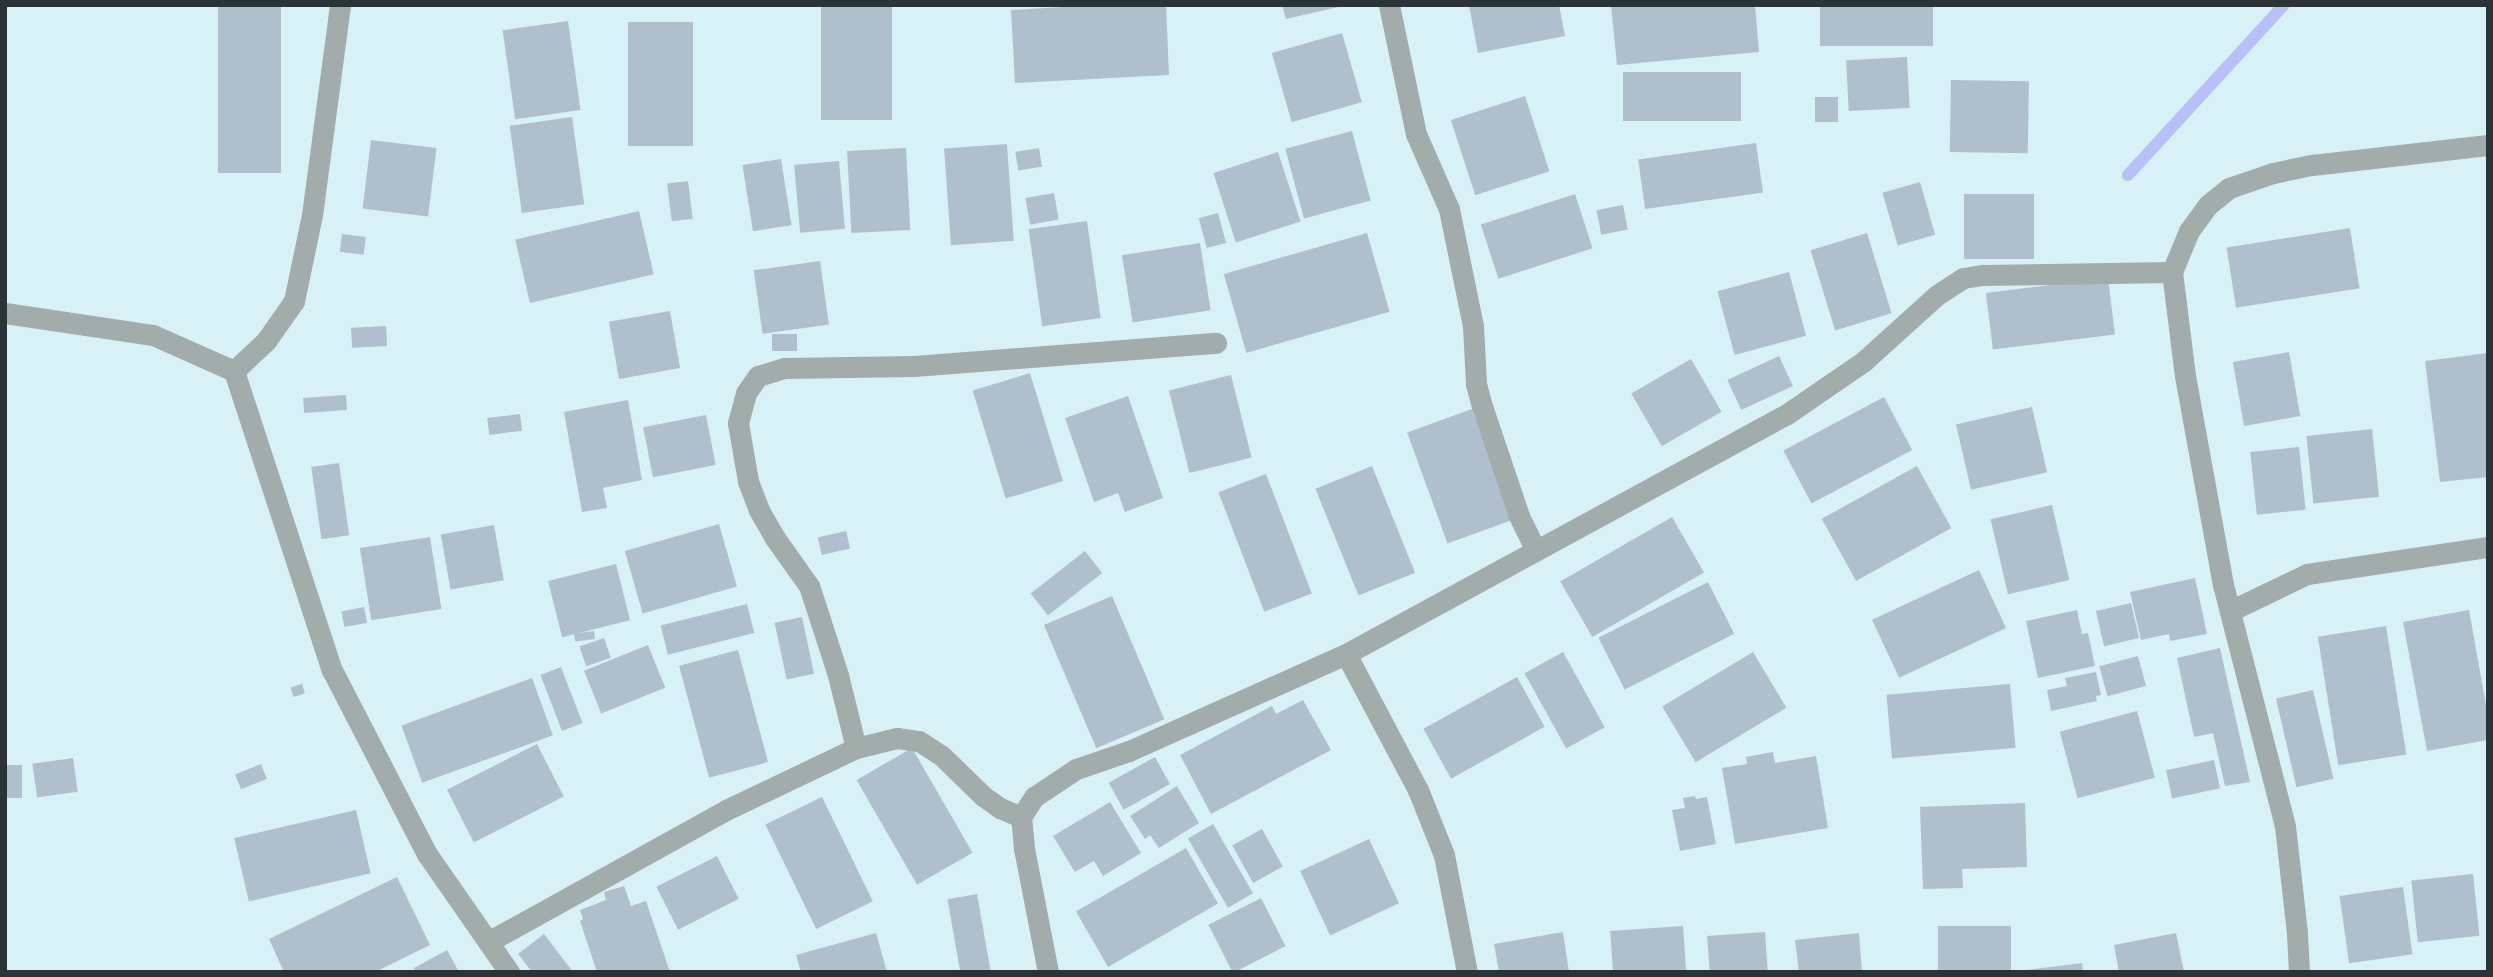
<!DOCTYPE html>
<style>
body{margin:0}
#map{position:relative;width:2493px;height:977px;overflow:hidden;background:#d8f1f7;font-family:Poppins,sans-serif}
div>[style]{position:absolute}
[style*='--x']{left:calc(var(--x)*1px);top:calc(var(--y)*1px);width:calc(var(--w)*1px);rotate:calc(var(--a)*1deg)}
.stream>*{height:12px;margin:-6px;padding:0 6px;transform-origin:6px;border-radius:6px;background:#b8c0f7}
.building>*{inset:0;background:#afbfce;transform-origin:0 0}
.minor>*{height:21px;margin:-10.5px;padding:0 10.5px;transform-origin:10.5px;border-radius:10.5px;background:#a2acaa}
span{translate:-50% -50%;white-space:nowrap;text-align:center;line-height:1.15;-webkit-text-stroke:5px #f1fbfd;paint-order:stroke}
.frame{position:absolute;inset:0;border:7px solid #2a3436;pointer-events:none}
</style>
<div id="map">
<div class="stream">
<i style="--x:2128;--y:175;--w:231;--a:-47.5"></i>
</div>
<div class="building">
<i style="left:218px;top:5px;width:63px;height:168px"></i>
<i style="left:821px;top:5px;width:71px;height:115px"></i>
<i style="clip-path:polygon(1096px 5px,1166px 5px,1169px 75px,1015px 83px,1011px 10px)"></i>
<i style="clip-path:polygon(1282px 5px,1343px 5px,1343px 6px,1286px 19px)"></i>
<i style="clip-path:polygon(1469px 5px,1559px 5px,1565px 36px,1478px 53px)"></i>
<i style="clip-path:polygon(1611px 5px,1755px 5px,1759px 52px,1617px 65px)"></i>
<i style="left:1820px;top:5px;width:113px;height:41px"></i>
<i style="left:568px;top:21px;width:90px;height:66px;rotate:82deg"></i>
<i style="left:693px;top:22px;width:124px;height:65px;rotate:90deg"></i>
<i style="left:1342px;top:33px;width:72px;height:73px;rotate:74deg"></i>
<i style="left:1907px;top:57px;width:51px;height:61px;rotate:87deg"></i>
<i style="left:1741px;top:72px;width:49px;height:118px;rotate:90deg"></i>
<i style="left:1951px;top:80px;width:78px;height:72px;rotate:1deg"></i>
<i style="left:1525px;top:96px;width:79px;height:78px;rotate:72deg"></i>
<i style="left:1815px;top:97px;width:23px;height:25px"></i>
<i style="left:572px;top:117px;width:88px;height:63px;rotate:82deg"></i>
<i style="left:1352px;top:131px;width:72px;height:69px;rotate:75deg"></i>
<i style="left:371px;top:140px;width:66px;height:69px;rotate:7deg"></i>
<i style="left:1756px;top:143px;width:50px;height:119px;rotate:82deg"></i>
<i style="left:1007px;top:144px;width:97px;height:63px;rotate:86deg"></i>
<i style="left:906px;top:148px;width:82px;height:59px;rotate:87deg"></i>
<i style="left:1039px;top:148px;width:19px;height:24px;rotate:81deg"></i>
<i style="left:1278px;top:152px;width:73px;height:68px;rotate:72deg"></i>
<i style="left:781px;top:159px;width:67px;height:39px;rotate:81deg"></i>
<i style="left:839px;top:161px;width:68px;height:45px;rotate:85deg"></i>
<i style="left:688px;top:181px;width:38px;height:21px;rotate:83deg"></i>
<i style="left:1920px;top:182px;width:55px;height:39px;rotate:74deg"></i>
<i style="left:1054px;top:193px;width:27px;height:29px;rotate:80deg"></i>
<i style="left:1575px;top:194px;width:57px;height:99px;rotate:72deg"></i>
<i style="left:2034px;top:194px;width:65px;height:70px;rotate:90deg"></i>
<i style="left:1623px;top:205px;width:25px;height:27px;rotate:79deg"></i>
<i style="left:639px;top:211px;width:65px;height:127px;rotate:77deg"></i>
<i style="left:1218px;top:213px;width:31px;height:20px;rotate:75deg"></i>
<i style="left:1087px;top:221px;width:98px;height:59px;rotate:82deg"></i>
<i style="left:2350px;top:228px;width:61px;height:125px;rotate:81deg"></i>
<i style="left:1367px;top:233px;width:82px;height:149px;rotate:74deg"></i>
<i style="left:1867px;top:233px;width:84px;height:59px;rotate:73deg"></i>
<i style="left:342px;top:234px;width:24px;height:18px;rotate:7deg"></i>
<i style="left:1200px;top:243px;width:68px;height:79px;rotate:81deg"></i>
<i style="left:820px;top:261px;width:64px;height:67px;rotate:82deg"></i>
<i style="left:1789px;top:272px;width:66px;height:74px;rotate:75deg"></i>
<i style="left:2108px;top:278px;width:57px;height:123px;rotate:83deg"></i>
<i style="left:670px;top:311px;width:58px;height:62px;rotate:80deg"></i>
<i style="left:386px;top:326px;width:20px;height:35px;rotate:87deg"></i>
<i style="left:797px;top:334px;width:17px;height:25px;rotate:90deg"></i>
<i style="left:2289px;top:352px;width:65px;height:57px;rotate:80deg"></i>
<i style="clip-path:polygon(2488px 353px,2488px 477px,2440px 482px,2425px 361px)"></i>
<i style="left:1779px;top:356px;width:33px;height:57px;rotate:65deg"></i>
<i style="left:1691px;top:359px;width:61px;height:69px;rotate:60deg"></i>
<i style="left:1030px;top:373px;width:113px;height:60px;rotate:73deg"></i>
<i style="left:1231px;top:375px;width:85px;height:64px;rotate:76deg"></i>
<i style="left:346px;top:395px;width:15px;height:43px;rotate:86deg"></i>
<i style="clip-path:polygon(1128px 396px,1163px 498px,1125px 512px,1118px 493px,1094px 502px,1065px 418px)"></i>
<i style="left:1884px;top:397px;width:60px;height:114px;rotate:62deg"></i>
<i style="clip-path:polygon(628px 400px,642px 480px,603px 488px,607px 508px,582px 512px,564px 412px)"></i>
<i style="left:2032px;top:407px;width:67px;height:78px;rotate:77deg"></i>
<i style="left:1472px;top:409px;width:118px;height:69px;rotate:70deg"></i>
<i style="left:520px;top:414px;width:17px;height:33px;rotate:83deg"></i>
<i style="left:706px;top:415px;width:51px;height:64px;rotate:79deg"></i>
<i style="left:2372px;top:429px;width:68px;height:66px;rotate:84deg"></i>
<i style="left:2299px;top:447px;width:63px;height:49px;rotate:84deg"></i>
<i style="left:339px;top:463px;width:73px;height:28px;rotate:82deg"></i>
<i style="left:1372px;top:466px;width:115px;height:61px;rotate:68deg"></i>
<i style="left:1917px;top:466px;width:71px;height:109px;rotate:61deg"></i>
<i style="left:1266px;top:474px;width:128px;height:51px;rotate:69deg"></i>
<i style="left:2052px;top:505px;width:77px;height:63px;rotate:77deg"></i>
<i style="left:1672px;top:517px;width:64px;height:129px;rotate:60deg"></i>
<i style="left:719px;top:524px;width:65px;height:98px;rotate:74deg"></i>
<i style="left:494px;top:525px;width:56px;height:54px;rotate:80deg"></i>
<i style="left:846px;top:531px;width:18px;height:29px;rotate:77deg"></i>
<i style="left:430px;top:537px;width:73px;height:71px;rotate:81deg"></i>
<i style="left:1085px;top:551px;width:28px;height:69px;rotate:52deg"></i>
<i style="left:616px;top:564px;width:58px;height:70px;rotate:76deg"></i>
<i style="left:1979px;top:570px;width:64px;height:118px;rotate:65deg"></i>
<i style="clip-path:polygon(2195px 578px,2207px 634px,2170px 641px,2169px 634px,2141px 640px,2130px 592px)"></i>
<i style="left:1708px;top:582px;width:58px;height:123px;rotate:63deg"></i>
<i style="left:1112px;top:596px;width:134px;height:74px;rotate:67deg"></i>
<i style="left:2131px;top:603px;width:36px;height:36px;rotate:77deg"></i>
<i style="left:747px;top:604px;width:30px;height:89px;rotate:76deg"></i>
<i style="left:364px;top:607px;width:16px;height:23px;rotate:79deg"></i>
<i style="clip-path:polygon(2077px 610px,2082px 634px,2088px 633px,2095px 666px,2038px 678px,2026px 621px)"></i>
<i style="clip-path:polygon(2469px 610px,2488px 716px,2488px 740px,2427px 751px,2403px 622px)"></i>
<i style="left:802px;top:617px;width:58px;height:28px;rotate:78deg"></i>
<i style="left:2386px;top:626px;width:130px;height:69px;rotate:81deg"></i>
<i style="left:594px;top:631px;width:8px;height:20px;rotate:83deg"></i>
<i style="left:604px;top:638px;width:21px;height:26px;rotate:71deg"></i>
<i style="left:648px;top:645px;width:46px;height:69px;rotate:68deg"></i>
<i style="clip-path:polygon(2220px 648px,2250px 782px,2225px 786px,2213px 733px,2194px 737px,2177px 658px)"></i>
<i style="left:738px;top:650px;width:116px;height:61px;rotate:75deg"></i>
<i style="left:1563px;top:652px;width:86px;height:44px;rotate:61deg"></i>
<i style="left:1753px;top:652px;width:65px;height:106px;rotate:59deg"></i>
<i style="left:2138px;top:656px;width:31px;height:40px;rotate:75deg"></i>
<i style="left:561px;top:667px;width:60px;height:22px;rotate:69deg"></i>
<i style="clip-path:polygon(2096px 672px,2101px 695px,2096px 696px,2097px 701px,2051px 711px,2047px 690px,2067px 686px,2065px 678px)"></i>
<i style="left:1517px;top:677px;width:57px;height:107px;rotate:61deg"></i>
<i style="left:532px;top:678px;width:61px;height:139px;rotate:70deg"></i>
<i style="left:302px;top:684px;width:10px;height:12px;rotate:73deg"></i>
<i style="left:2010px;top:684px;width:64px;height:124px;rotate:85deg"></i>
<i style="left:2313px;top:690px;width:91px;height:38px;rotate:77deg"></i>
<i style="clip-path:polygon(1303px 700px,1331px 750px,1211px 814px,1180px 755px,1272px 706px,1276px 714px)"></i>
<i style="left:2137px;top:711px;width:69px;height:80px;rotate:75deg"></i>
<i style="left:537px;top:744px;width:59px;height:101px;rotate:63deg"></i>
<i style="left:912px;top:748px;width:121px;height:64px;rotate:60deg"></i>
<i style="clip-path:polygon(1773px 752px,1775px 763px,1816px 756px,1828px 828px,1735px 844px,1722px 768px,1747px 764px,1746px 757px)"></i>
<i style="left:1155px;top:757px;width:31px;height:53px;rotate:61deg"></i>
<i style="left:73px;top:758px;width:34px;height:41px;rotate:82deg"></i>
<i style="left:2214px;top:760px;width:29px;height:49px;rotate:78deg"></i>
<i style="left:261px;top:764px;width:16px;height:28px;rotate:68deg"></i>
<i style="left:5px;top:765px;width:17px;height:33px"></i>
<i style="clip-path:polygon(1177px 786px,1199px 823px,1159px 848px,1150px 835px,1145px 839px,1130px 816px)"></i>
<i style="clip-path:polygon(1695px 796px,1696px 799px,1707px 797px,1716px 844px,1680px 851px,1672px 810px,1685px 808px,1683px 798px)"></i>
<i style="left:822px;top:797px;width:116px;height:63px;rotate:64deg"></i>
<i style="clip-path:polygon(1110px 802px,1141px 853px,1103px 876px,1094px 861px,1075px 872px,1053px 836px)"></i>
<i style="clip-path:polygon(2025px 803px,2027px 867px,1962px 869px,1963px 888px,1923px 889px,1920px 807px)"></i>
<i style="left:356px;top:810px;width:65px;height:125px;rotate:77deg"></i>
<i style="left:1213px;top:824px;width:80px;height:29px;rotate:60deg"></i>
<i style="left:1262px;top:829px;width:43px;height:34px;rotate:61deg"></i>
<i style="left:1369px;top:839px;width:71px;height:76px;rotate:65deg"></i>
<i style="left:1186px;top:848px;width:64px;height:127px;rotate:60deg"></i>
<i style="left:717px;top:856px;width:48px;height:68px;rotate:63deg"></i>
<i style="left:2473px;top:874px;width:62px;height:62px;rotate:84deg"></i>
<i style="clip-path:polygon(397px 877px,430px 945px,375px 972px,284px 972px,269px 939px)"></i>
<i style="clip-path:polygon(624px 886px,631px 906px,646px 901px,670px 972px,597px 972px,580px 921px,583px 919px,580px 910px,606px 900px,604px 892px)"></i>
<i style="left:2403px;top:887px;width:68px;height:64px;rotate:82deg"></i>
<i style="left:977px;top:894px;width:79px;height:30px;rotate:80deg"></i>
<i style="left:1261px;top:898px;width:54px;height:59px;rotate:63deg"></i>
<i style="left:1683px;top:926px;width:46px;height:73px;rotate:86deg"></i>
<i style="left:2011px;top:926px;width:46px;height:73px;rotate:90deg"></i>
<i style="clip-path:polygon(1563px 932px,1569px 972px,1499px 972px,1494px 944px)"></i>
<i style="left:1765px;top:932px;width:40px;height:58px;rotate:86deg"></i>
<i style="clip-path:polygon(876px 933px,887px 972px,801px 972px,796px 955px)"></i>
<i style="clip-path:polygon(1859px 933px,1862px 972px,1799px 972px,1795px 940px)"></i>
<i style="clip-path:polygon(2176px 933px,2184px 972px,2119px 972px,2114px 945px)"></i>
<i style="clip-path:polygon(544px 934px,573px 972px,532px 972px,518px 954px)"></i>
<i style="clip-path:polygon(447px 950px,459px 972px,416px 972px,414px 968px)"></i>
<i style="clip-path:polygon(2082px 963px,2083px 972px,2026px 972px,2026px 970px)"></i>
</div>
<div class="minor">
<i style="--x:1389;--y:5;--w:132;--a:78.2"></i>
<i style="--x:1416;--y:134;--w:82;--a:66.3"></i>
<i style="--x:1449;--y:209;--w:119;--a:78.4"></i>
<i style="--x:1473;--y:326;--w:58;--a:87"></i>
<i style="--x:1476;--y:384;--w:23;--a:75"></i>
<i style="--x:1482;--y:406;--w:116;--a:71.4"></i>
<i style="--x:1519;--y:516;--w:37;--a:64"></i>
<i style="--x:5;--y:313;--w:150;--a:8.5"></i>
<i style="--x:153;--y:335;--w:89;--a:24"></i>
<i style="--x:234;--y:371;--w:315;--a:71.9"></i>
<i style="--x:332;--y:670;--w:207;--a:62.7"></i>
<i style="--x:427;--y:854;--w:144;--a:55.2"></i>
<i style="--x:234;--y:371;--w:44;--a:-43.2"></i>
<i style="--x:266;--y:341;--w:49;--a:-55"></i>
<i style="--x:294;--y:301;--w:88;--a:-78.2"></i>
<i style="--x:312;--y:215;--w:212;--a:-82.4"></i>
<i style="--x:2230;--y:611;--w:85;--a:-25.7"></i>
<i style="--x:2307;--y:574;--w:183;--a:-8.5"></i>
<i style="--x:1346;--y:654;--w:154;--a:62.1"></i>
<i style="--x:1418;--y:790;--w:70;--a:68.2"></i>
<i style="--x:1444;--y:855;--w:119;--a:78.9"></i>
<i style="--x:856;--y:748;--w:75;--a:-103.9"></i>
<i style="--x:838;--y:675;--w:94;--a:-108"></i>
<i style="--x:809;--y:586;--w:59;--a:-125.3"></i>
<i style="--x:775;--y:538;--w:32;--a:-120"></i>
<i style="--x:759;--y:510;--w:31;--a:-111"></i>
<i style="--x:748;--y:481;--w:59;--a:-99.8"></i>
<i style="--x:738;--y:423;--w:31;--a:-75"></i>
<i style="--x:746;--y:393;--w:21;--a:-55"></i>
<i style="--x:758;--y:376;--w:28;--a:-17"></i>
<i style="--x:785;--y:368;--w:129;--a:-0.9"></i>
<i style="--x:914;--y:366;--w:303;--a:-4.4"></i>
<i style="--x:488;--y:942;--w:272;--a:-29"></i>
<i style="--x:726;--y:810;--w:144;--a:-25.5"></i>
<i style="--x:856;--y:748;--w:42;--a:-13.7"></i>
<i style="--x:897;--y:738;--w:22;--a:8"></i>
<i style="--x:919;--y:741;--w:27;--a:33"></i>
<i style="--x:942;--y:756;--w:57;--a:44.3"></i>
<i style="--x:983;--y:796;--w:21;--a:35"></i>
<i style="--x:1000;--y:808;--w:23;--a:23"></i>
<i style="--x:1048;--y:972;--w:125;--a:-101"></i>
<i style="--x:1024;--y:849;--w:32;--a:-95"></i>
<i style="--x:1021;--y:817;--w:24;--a:-57"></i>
<i style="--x:1034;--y:797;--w:50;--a:-33.7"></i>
<i style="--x:1076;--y:769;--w:56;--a:-18.8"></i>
<i style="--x:1129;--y:751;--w:238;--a:-24.1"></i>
<i style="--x:1346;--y:654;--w:502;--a:-28.56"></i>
<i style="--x:1787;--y:414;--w:93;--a:-34.5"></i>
<i style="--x:1864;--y:361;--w:98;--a:-42.1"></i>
<i style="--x:1937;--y:295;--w:31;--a:-33"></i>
<i style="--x:1963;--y:278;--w:20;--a:-9"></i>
<i style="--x:1983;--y:275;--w:189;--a:-0.9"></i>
<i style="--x:2299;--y:972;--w:39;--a:-93"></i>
<i style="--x:2297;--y:933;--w:108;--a:-96.4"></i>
<i style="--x:2285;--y:826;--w:249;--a:-104.4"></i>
<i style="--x:2223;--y:585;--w:212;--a:-100.3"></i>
<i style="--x:2185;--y:376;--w:105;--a:-97.1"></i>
<i style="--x:2172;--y:272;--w:44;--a:-67.5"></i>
<i style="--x:2189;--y:231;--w:32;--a:-54"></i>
<i style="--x:2208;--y:205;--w:27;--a:-39"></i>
<i style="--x:2229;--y:188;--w:46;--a:-18.8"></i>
<i style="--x:2273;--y:173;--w:40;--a:-12"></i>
<i style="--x:2312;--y:165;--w:177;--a:-6.5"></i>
</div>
<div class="frame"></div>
</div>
